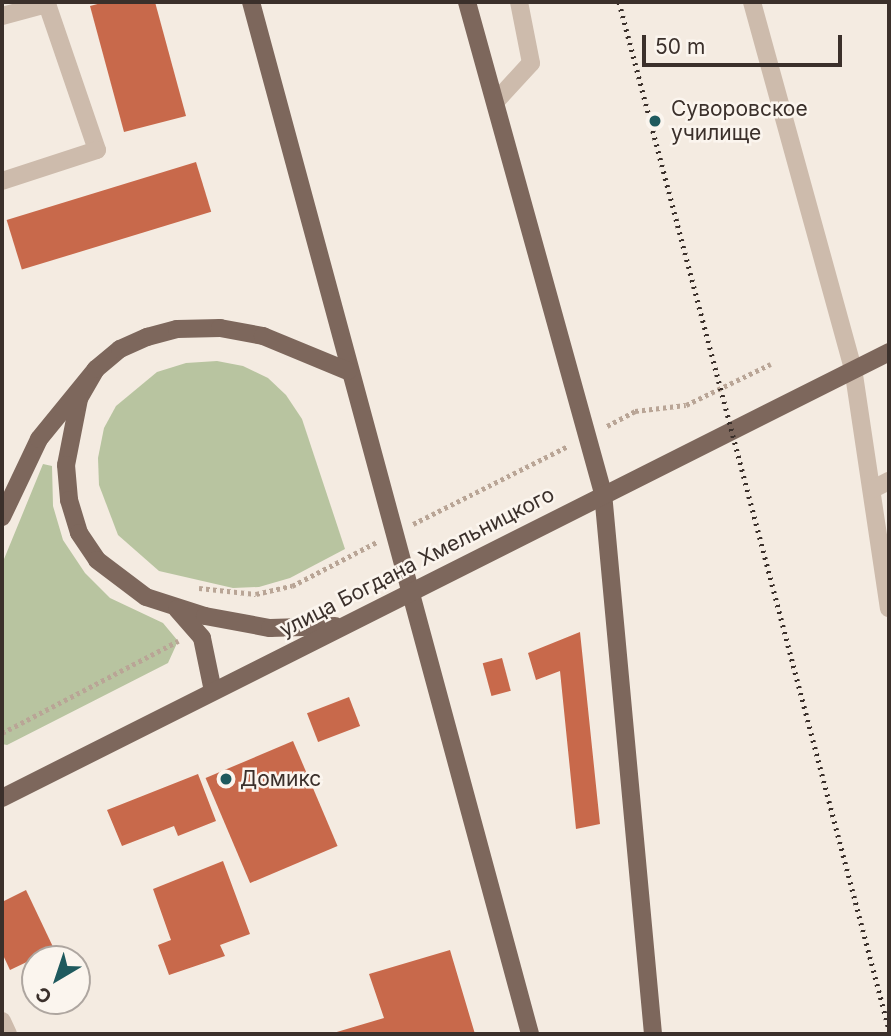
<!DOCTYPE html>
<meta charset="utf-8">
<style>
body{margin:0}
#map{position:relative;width:891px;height:1036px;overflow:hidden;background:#f4ebe1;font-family:Inter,sans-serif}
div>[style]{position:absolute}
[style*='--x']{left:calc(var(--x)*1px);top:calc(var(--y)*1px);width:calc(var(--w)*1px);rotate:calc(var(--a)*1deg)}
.green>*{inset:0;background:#b8c4a0}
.building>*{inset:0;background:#c8694b;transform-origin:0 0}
.path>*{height:4.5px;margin-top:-2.25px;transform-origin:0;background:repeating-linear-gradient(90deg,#b9a596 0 3.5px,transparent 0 7px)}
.minor>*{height:18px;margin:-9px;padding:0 9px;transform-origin:9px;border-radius:9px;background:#cdbbac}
.major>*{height:18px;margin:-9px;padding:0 9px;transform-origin:9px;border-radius:9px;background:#7d675c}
.rail>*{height:5px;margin-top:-2.5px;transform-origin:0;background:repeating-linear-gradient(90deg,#3b302b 0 2px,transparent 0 7px)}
.dots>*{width:19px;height:19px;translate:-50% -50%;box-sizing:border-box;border:4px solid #fbf5ee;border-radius:50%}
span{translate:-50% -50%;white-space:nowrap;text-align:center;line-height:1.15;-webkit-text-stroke:5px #fbf5ee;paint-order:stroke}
.poi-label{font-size:21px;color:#3b302b}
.left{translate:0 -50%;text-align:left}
.street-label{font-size:21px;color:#3b302b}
.frame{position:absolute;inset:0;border:4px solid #3b302b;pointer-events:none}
.north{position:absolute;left:21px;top:945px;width:70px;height:70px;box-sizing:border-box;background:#fbf5ee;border:2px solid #aea6a0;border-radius:50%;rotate:219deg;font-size:19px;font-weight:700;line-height:28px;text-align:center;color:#3b302b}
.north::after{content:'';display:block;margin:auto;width:24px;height:32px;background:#1f5a5e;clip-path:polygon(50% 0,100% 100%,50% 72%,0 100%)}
.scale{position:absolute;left:642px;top:35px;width:200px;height:32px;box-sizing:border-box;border:4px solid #3b302b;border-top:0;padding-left:9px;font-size:21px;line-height:24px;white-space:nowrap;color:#3b302b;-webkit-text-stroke:5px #fbf5ee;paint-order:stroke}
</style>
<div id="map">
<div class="green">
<i style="clip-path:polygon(217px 361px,243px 366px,268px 378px,286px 395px,302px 419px,345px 549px,290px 578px,259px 587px,233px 588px,159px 571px,118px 535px,99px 485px,98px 458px,104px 428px,116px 406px,157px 372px,186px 363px)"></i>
<i style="clip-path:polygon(43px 464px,52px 466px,53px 506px,63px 540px,85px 573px,110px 598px,163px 623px,178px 641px,168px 663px,7px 745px,2px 744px,2px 564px)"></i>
</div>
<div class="building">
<i style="clip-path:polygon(105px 2px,155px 2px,186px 116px,124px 132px,90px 6px)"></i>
<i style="left:196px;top:162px;width:52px;height:198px;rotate:73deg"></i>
<i style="clip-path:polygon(580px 632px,600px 824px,576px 829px,560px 671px,536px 680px,528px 653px)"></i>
<i style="left:502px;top:658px;width:34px;height:20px;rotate:75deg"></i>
<i style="left:349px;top:697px;width:31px;height:45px;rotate:69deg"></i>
<i style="left:293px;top:741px;width:114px;height:95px;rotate:67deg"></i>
<i style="clip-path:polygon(198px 774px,216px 821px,178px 836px,174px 826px,122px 846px,107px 810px)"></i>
<i style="clip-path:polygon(223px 861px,250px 934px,220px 945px,225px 956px,169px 975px,158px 945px,171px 940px,153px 889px)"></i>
<i style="clip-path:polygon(26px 890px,54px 949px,10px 970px,2px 953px,2px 902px)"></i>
<i style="clip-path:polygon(450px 950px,475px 1034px,330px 1034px,384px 1018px,369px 974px)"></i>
</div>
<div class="path">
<i style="--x:607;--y:426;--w:32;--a:-28"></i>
<i style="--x:635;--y:411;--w:51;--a:-6.7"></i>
<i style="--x:686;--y:405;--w:94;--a:-25.8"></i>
<i style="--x:413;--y:524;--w:174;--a:-26.7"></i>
<i style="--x:199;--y:588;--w:57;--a:6"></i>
<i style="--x:256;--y:594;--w:37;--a:-13"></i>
<i style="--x:292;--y:586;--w:96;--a:-27.4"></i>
<i style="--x:2;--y:733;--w:199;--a:-27.6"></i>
</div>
<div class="minor">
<i style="--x:752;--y:2;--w:380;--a:74.6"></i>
<i style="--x:853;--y:368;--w:243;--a:81.5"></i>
<i style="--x:2;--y:16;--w:47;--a:-14.9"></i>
<i style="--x:47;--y:4;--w:154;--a:71.1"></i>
<i style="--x:97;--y:150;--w:100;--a:161.9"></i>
<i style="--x:497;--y:100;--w:50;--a:-47.4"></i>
<i style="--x:531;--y:63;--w:62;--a:-101.1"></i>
<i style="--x:873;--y:489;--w:18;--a:-27"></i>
<i style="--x:2;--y:1021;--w:14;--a:65"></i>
</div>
<div class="major">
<i style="--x:251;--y:2;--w:1069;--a:74.87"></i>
<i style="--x:467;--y:2;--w:509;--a:74.52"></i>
<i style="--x:603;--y:493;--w:543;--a:84.72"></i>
<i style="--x:96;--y:369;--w:34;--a:120"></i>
<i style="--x:79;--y:399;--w:67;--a:101.1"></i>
<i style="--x:66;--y:465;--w:35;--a:85"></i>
<i style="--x:69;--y:500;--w:34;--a:73"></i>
<i style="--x:79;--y:533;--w:32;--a:56"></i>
<i style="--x:97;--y:560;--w:61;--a:37.1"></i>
<i style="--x:146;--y:597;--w:62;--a:17.9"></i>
<i style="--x:205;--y:616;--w:66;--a:10.5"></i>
<i style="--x:270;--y:628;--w:65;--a:-1.8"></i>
<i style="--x:2;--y:517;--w:86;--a:-64.6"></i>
<i style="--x:39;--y:439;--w:90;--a:-50.8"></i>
<i style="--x:96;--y:369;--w:31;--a:-40"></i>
<i style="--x:120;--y:349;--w:30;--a:-24"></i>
<i style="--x:147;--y:337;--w:31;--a:-15"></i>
<i style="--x:177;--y:329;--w:43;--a:-1.3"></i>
<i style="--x:220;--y:328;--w:44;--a:10.5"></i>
<i style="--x:263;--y:336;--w:92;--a:22.4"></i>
<i style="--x:177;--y:609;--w:38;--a:49"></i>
<i style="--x:202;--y:638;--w:54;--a:78.3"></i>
<i style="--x:2;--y:798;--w:993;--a:-26.69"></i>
</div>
<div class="rail">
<i style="--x:619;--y:2;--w:1063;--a:75.28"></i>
</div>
<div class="dots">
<i style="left:655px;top:121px;background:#1f5a5e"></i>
<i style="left:226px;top:779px;background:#1f5a5e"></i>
</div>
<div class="poi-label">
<span class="left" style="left:671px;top:121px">Суворовское<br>училище</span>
<span class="left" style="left:240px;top:779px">Домикс</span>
</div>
<div class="street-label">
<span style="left:417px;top:562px;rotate:-27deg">улица Богдана Хмельницкого</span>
</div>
<div class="frame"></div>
<div class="north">С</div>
<div class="scale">50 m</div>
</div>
